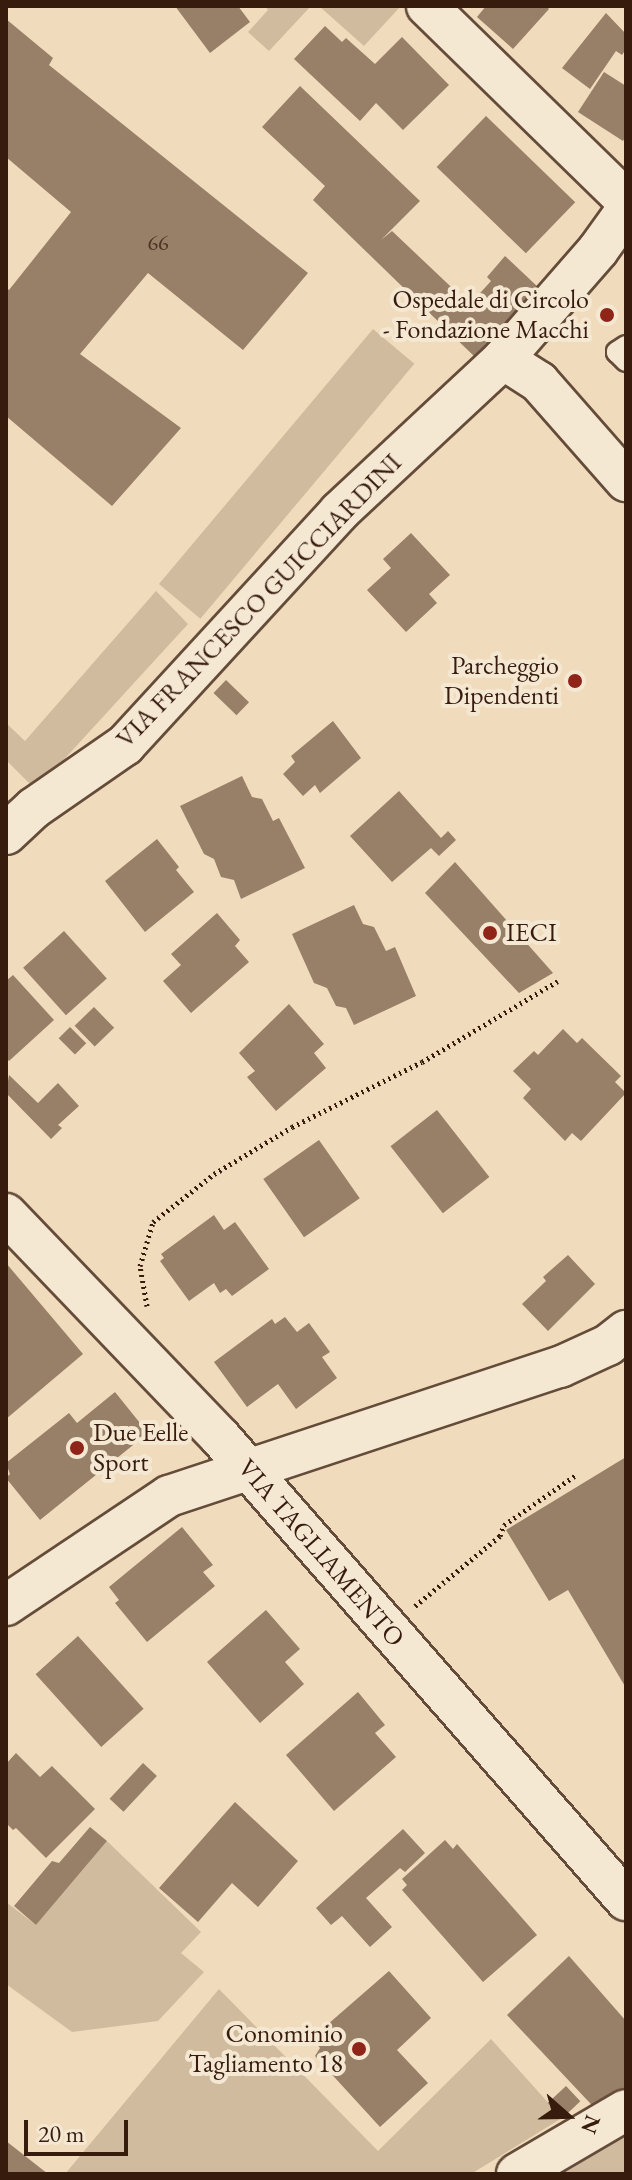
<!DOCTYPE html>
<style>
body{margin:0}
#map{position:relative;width:632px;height:2180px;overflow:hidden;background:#f0dbbc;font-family:"EB Garamond",serif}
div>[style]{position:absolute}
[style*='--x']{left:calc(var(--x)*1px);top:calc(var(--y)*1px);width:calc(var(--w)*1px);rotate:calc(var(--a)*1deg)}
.green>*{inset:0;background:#d1bb9e;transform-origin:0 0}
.building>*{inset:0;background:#977f68;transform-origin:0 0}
.path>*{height:5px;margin-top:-2.5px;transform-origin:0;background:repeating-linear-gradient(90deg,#371c0e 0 2px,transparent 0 6px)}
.roads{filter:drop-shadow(2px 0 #654c3a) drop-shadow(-2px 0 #654c3a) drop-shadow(0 2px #654c3a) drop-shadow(0 -2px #654c3a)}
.lane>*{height:20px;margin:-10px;padding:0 10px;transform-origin:10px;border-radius:10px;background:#f5e8d3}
.street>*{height:40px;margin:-20px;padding:0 20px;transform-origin:20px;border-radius:20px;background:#f5e8d3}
.dots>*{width:22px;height:22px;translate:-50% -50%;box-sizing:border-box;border:4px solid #f5e8d3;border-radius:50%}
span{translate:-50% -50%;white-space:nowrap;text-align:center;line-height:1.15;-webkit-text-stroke:8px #f5e8d3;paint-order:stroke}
.number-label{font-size:22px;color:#4f3524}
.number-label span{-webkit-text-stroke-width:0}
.poi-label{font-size:26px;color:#371c0e}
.right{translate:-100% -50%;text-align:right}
.left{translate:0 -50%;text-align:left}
.street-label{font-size:26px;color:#371c0e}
.frame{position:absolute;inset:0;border:8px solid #371c0e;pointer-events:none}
.north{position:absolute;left:528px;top:2076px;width:80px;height:80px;-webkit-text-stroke:6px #f5e8d3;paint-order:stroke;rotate:110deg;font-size:22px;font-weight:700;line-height:32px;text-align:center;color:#371c0e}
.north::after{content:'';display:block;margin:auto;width:28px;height:36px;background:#371c0e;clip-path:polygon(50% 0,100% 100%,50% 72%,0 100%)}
.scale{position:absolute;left:24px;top:2120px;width:104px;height:36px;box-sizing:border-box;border:4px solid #371c0e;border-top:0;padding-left:10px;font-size:24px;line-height:28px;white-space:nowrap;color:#371c0e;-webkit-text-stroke:6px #f5e8d3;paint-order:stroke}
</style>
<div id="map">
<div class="green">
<i style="clip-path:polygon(265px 6px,311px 6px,269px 51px,248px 32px,268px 10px)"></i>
<i style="clip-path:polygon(319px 6px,399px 6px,400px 7px,364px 46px)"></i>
<i style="left:373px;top:329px;width:54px;height:333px;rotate:40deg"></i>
<i style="clip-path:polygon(156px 591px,188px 624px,36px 790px,6px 760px,6px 723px,25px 741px)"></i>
<i style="clip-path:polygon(107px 1841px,201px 1932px,181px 1953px,204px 1972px,158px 2021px,72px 2032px,6px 1984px,6px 1902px,36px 1925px)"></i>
<i style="clip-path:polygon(219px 1989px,378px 2151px,491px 2039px,562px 2118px,471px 2174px,65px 2174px)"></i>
<i style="clip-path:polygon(626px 2127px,626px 2174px,544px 2174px)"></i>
</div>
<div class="building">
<i style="clip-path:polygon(175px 6px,238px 6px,250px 22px,210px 53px)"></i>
<i style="clip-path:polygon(486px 6px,546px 6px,549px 9px,513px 49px,477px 17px)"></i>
<i style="clip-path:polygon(606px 13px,626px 34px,626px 49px,622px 55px,616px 51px,590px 89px,562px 68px)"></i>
<i style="clip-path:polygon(6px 19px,53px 58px,49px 65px,308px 273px,243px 350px,148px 273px,80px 354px,181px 428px,112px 506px,6px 416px,6px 288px,9px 290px,71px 212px,6px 157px)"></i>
<i style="clip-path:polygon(325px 26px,342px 42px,346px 38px,375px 64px,402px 37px,449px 85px,403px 130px,376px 103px,360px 121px,294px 59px)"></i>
<i style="clip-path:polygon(604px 72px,626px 86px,626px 136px,623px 141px,578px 112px)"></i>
<i style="clip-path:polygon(300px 86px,420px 201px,381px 240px,392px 231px,467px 302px,472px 302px,491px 281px,487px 277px,505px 256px,539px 288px,477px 359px,313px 200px,325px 186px,262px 127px)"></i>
<i style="left:486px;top:116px;width:124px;height:71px;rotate:44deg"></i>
<i style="clip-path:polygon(411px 533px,450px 575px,429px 594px,437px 603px,406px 632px,367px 590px,391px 568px,383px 559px)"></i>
<i style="left:226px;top:680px;width:32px;height:18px;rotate:44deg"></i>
<i style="clip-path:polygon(333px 721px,361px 758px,320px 793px,315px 785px,303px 796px,283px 774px,295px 762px,291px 756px)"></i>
<i style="clip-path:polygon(242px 776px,252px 797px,262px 799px,273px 821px,279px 818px,305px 868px,241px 899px,234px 880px,221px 877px,214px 859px,204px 854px,180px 806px)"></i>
<i style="clip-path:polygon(399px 791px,441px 838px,448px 831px,456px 840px,439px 856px,431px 848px,392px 882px,350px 836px)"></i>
<i style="clip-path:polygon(157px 839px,179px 867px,176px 870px,194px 892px,145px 932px,105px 881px)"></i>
<i style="clip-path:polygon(455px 862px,553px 973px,519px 993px,425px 893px)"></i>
<i style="clip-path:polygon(354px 905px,363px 924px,374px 927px,386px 951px,395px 947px,416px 996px,354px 1025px,346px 1008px,336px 1006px,327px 988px,314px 983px,292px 934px)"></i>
<i style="clip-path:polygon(217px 913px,240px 940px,235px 946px,249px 962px,191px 1013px,163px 981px,181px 965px,171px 954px)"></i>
<i style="left:64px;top:931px;width:64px;height:55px;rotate:48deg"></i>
<i style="clip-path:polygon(13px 975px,54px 1020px,9px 1061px,6px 1058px,6px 981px)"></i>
<i style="clip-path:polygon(289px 1004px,324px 1044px,314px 1053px,326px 1068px,276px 1111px,247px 1077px,255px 1071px,239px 1053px)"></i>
<i style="left:94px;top:1007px;width:29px;height:27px;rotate:46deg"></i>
<i style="left:70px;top:1027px;width:23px;height:16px;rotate:45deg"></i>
<i style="clip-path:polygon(563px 1029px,577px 1043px,582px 1038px,621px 1076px,615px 1082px,626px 1093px,581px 1141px,572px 1133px,565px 1141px,523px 1098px,531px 1089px,513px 1071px,534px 1051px,538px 1055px)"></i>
<i style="clip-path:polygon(9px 1075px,38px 1103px,58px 1083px,79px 1106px,58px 1125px,62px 1128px,51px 1139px,6px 1093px)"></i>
<i style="left:437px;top:1110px;width:85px;height:59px;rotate:52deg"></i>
<i style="left:319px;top:1140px;width:71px;height:68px;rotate:55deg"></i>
<i style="clip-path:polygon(214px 1215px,224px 1230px,235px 1222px,269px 1269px,232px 1296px,226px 1289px,220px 1293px,214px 1283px,189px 1301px,160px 1261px,164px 1258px,161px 1254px)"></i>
<i style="clip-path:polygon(568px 1255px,595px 1284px,548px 1331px,522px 1304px,546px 1281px,543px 1277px)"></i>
<i style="clip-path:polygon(6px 1263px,83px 1354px,6px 1419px)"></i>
<i style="clip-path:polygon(285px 1317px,297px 1332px,309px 1323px,330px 1352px,322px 1357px,337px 1378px,296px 1409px,278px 1384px,247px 1407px,214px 1362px,272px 1319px,275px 1324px)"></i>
<i style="clip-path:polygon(115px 1392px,148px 1433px,40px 1520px,6px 1478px,10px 1474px,6px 1463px,69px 1413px,77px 1423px)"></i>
<i style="clip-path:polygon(626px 1457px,626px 1688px,568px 1590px,549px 1601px,506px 1530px)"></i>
<i style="clip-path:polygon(182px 1527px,213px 1565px,203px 1572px,215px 1586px,147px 1642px,115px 1603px,119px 1600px,109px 1587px)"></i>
<i style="clip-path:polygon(266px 1610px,300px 1649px,285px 1662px,304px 1684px,260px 1723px,207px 1662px)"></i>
<i style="left:78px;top:1636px;width:98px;height:57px;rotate:48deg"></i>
<i style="clip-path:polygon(358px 1692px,385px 1725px,375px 1733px,396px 1757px,334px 1811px,286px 1755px)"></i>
<i style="clip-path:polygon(16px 1753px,40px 1777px,52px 1766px,95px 1809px,46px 1858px,16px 1828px,13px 1830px,6px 1823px,6px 1764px)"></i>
<i style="left:143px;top:1763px;width:19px;height:49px;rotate:43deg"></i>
<i style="clip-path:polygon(235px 1802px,298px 1861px,258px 1907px,232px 1883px,198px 1922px,159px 1888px)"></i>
<i style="clip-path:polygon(90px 1827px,107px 1841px,36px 1925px,14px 1906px,52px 1861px,59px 1863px)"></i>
<i style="clip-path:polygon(403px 1829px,425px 1853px,405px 1872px,400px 1868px,366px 1898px,392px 1927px,370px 1947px,342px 1916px,331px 1925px,316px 1908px)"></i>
<i style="clip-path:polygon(445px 1840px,453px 1849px,457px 1844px,537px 1935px,483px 1982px,402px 1890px,407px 1885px,402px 1879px)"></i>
<i style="clip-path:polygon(569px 1956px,626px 2021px,626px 2097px,605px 2119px,507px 2015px)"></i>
<i style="clip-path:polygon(389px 1971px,431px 2018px,397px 2050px,428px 2083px,380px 2127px,315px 2056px,320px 2048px,312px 2038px)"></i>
<i style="left:566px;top:2086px;width:21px;height:25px;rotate:47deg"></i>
<i style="clip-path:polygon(6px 2141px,48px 2174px,6px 2174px)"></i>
</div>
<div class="path">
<i style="--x:147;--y:1306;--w:41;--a:-99.9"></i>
<i style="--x:140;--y:1266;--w:46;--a:-73.5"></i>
<i style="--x:153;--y:1222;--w:78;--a:-38.2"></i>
<i style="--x:214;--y:1174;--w:91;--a:-31.1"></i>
<i style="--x:292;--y:1127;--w:145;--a:-26.6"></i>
<i style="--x:422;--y:1062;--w:158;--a:-30.8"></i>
<i style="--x:415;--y:1606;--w:110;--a:-39.5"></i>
<i style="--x:500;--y:1536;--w:12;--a:-70"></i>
<i style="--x:504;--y:1525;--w:88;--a:-34.8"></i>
</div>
<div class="roads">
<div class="lane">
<i style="--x:626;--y:346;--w:11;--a:146"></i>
<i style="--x:617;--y:352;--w:13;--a:45"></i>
</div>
<div class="street">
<i style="--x:427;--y:6;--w:278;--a:44.3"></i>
<i style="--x:503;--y:359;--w:43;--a:32.6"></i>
<i style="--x:539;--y:382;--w:132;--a:48.7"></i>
<i style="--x:6;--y:834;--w:38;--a:-43"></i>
<i style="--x:34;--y:808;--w:111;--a:-34.7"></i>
<i style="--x:125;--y:745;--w:316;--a:-47.4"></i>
<i style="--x:339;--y:512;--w:224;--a:-43"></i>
<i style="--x:503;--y:359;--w:145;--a:-48.9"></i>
<i style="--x:598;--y:250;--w:48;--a:-54.3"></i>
<i style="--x:6;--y:1214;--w:309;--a:46.2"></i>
<i style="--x:220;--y:1437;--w:616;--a:48.75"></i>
<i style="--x:6;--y:1605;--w:196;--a:-33.8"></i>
<i style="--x:169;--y:1496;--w:412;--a:-18.3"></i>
<i style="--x:560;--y:1367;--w:53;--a:-24.6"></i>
<i style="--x:608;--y:1345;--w:23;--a:-38"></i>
<i style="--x:517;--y:2174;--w:126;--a:-30.4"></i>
</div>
</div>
<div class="dots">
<i style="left:607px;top:315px;background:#8f2418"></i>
<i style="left:575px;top:681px;background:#8f2418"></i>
<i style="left:490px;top:933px;background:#8f2418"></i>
<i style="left:77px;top:1448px;background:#8f2418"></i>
<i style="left:359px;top:2049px;background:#8f2418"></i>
</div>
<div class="number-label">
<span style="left:158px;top:243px">66</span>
</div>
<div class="poi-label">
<span class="right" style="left:589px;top:315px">Ospedale di Circolo<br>- Fondazione Macchi</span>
<span class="right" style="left:559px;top:681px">Parcheggio<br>Dipendenti</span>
<span class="left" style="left:506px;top:933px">IECI</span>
<span class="left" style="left:93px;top:1448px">Due Eelle<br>Sport</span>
<span class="right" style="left:343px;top:2049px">Conominio<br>Tagliamento 18</span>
</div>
<div class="street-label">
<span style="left:259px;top:601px;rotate:-46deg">VIA FRANCESCO GUICCIARDINI</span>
<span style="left:321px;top:1553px;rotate:49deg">VIA TAGLIAMENTO</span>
</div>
<div class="frame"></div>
<div class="north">N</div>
<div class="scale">20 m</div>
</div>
